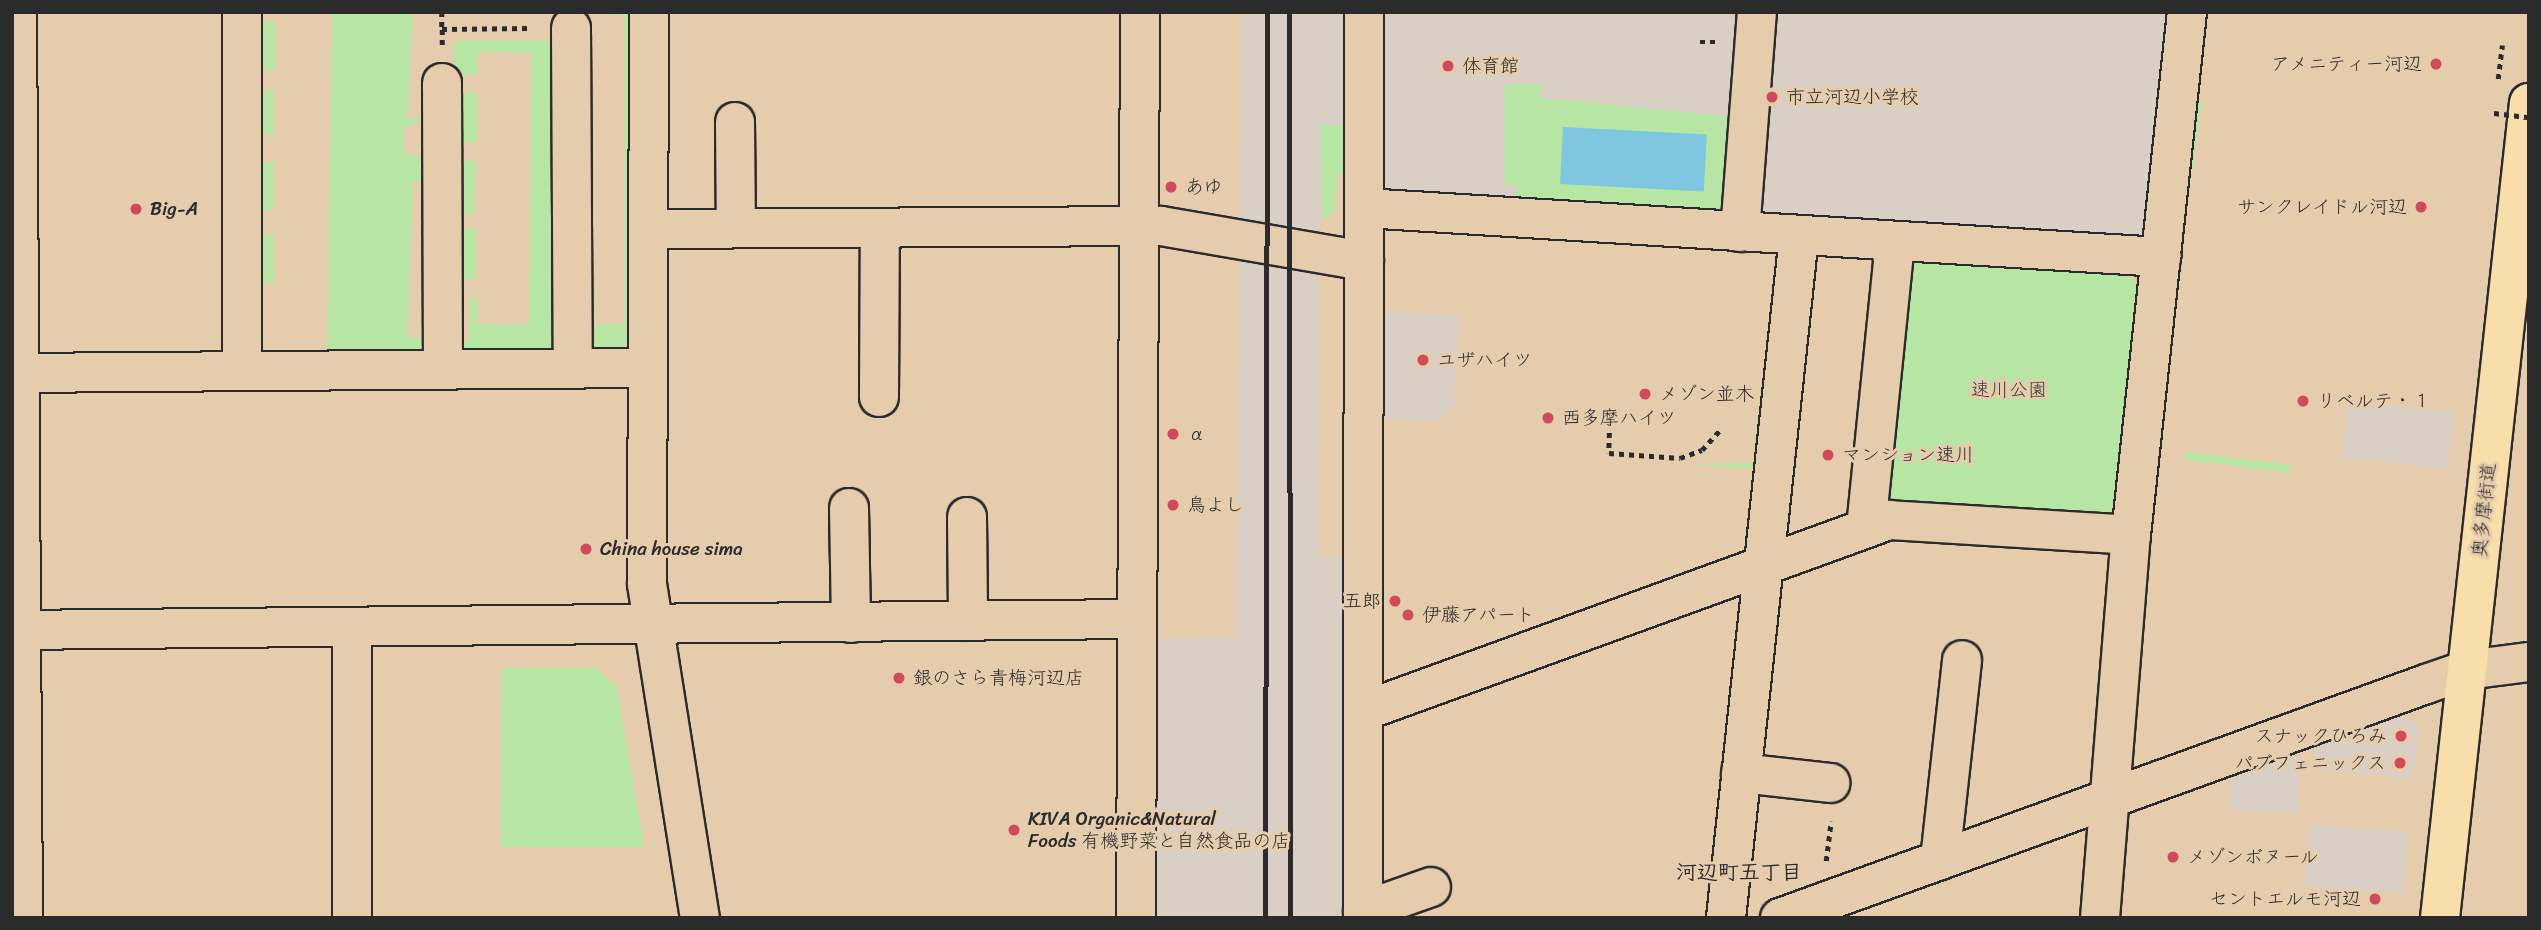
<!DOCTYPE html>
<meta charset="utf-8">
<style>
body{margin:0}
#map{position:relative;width:2541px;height:930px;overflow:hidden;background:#e5ccad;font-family:Sriracha,"Klee One",sans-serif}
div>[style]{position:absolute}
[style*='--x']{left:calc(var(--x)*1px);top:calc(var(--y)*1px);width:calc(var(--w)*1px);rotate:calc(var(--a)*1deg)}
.built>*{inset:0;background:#dacfc5;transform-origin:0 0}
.green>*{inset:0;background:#b6e5a4;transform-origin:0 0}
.water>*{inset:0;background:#7fc7e0;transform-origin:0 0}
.path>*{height:4.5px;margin-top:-2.25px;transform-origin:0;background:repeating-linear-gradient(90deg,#2b2b2b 0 5px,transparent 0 10px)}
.roads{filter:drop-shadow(2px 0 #2b2b2b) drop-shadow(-2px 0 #2b2b2b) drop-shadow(0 2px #2b2b2b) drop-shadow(0 -2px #2b2b2b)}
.minor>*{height:38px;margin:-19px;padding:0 19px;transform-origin:19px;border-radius:19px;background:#e5ccad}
.major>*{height:38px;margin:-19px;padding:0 19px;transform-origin:19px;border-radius:19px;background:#f8deab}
.rail>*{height:5px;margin:-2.5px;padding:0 2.5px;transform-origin:2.5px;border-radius:2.5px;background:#2b2b2b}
.path-bridge>*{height:4.5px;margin-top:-2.25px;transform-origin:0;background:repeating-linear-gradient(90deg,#2b2b2b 0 5px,transparent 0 10px)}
.dots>*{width:19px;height:19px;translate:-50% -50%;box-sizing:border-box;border:4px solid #e5ccad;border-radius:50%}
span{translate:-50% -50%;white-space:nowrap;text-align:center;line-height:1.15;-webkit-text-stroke:6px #e5ccad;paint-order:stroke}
.poi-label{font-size:19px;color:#2b2b2b}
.right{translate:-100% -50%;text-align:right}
.left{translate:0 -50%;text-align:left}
.park-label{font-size:19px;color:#393e37}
.street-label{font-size:19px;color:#2b2b2b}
.neighbourhood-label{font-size:21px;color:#2b2b2b;font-weight:700}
.frame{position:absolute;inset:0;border:14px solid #2b2b2b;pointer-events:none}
</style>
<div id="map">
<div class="built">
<i style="clip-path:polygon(1241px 12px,1348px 12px,1349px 169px,1336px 178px,1336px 210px,1322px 220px,1313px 241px,1240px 225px)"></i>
<i style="clip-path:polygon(1383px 12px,2171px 12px,2147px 230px,2133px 240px,1395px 196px,1383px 185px)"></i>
<i style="clip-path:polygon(1240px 247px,1318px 268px,1319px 557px,1348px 558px,1348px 918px,1154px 918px,1155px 639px,1235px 638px)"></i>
<i style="clip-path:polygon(1383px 311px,1459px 315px,1454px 407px,1439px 421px,1382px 418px)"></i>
<i style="left:2348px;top:401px;width:106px;height:57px;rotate:6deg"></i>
<i style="clip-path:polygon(2403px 716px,2419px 728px,2413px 778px,2313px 770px,2315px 748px)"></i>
<i style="clip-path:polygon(2300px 754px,2298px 814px,2229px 809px,2231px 779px)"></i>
<i style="left:2309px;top:825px;width:98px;height:62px;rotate:4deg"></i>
</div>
<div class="green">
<i style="clip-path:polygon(332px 12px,413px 12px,407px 118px,425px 119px,404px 128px,404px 150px,426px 162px,431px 180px,413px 181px,407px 337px,431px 338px,416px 352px,327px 351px)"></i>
<i style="clip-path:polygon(504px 12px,631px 12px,631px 338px,618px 351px,598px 351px,587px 341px,588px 324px,624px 324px,624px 15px)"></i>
<i style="left:255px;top:22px;width:20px;height:48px"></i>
<i style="clip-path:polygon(454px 41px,558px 41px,558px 342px,549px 351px,463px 351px,454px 340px,469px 340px,469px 297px,477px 297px,477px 324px,529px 325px,531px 53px,478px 51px,477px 75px,454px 74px)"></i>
<i style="clip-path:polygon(1504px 84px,1541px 84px,1541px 98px,1733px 117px,1727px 215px,1516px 203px,1517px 186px,1504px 185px)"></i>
<i style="left:255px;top:90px;width:19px;height:45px"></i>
<i style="left:454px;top:93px;width:23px;height:49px"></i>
<i style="left:2195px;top:101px;width:7px;height:183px;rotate:8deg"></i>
<i style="clip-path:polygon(1321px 125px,1348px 125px,1349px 169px,1336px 177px,1336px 210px,1322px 220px)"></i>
<i style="left:455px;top:160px;width:21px;height:54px;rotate:3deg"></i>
<i style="left:255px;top:162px;width:19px;height:48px"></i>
<i style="left:455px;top:228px;width:21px;height:51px"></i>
<i style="left:255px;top:235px;width:19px;height:48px"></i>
<i style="clip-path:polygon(1915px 262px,2129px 275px,2141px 289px,2117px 507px,2104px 519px,1892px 501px,1877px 489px,1901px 274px)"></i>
<i style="clip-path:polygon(1761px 386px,1768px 386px,1759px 469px,1687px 464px,1753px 463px)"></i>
<i style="left:2186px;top:452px;width:106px;height:8px;rotate:7deg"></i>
<i style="clip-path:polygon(502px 668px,595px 668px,617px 687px,644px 847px,501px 847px)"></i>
</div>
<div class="water">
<i style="left:1563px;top:127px;width:144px;height:57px;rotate:3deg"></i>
</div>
<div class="path">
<i style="--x:442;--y:12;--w:17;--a:90"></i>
<i style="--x:1700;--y:42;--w:16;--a:0"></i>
<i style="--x:442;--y:45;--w:16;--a:-90"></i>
<i style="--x:442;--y:29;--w:90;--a:-0.6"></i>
<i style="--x:2498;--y:79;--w:34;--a:-83"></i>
<i style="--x:1610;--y:423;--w:30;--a:92"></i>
<i style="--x:1609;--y:453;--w:71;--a:4"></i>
<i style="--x:1680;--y:458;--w:23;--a:-20"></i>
<i style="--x:1702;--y:450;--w:28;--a:-48"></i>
<i style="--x:1826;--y:861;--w:40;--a:-82.9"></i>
</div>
<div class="roads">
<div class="minor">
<i style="--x:17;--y:12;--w:906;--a:89.62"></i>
<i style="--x:649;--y:12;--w:572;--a:90.2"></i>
<i style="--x:647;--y:584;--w:338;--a:81"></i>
<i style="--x:242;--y:14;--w:357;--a:90"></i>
<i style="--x:571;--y:28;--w:340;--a:89.7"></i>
<i style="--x:442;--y:83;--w:286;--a:89.8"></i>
<i style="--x:735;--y:122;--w:106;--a:89.5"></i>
<i style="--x:1364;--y:208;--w:799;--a:3.52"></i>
<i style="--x:648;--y:229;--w:513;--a:-0.34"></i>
<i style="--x:1161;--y:226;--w:206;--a:9.8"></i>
<i style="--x:1740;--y:232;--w:221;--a:-85.6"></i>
<i style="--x:12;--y:373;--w:636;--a:-0.45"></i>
<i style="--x:879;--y:397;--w:169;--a:-89.7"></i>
<i style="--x:849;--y:508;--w:115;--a:89"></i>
<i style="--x:967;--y:517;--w:104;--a:89.4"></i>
<i style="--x:1866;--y:528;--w:269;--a:-84.2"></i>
<i style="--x:1893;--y:260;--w:18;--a:-99"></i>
<i style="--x:352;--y:629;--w:289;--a:90"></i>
<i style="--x:12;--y:630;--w:1124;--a:-0.56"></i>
<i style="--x:1364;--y:711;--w:559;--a:-19.99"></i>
<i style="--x:1889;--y:520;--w:242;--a:3.5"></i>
<i style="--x:1741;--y:773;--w:90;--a:6.4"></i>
<i style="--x:1940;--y:860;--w:201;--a:-83.7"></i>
<i style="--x:1363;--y:911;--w:72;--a:-19.4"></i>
<i style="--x:1136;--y:918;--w:906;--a:-89.75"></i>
<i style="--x:1363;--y:918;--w:906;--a:-89.94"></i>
<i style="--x:1726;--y:918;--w:686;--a:-83.89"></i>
<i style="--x:1780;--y:918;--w:687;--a:-19.91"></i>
<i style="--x:2426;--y:684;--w:43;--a:-18.9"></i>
<i style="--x:2467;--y:670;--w:63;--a:-7.4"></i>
<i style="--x:2100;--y:918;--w:384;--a:-85.4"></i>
<i style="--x:2131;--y:535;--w:526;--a:-83.89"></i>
</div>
<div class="major">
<i style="--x:2440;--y:918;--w:820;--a:-83.77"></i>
</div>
</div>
<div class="rail">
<i style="--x:1289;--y:12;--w:906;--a:89.94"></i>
<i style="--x:1265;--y:918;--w:906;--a:-89.87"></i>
</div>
<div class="path-bridge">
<i style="--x:2494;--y:113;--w:35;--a:7"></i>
</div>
<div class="dots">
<i style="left:2436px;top:64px;background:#d1495b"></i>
<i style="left:1448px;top:66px;background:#d1495b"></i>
<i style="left:1772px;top:97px;background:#d1495b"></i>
<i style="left:1171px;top:187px;background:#d1495b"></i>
<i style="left:2421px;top:207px;background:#d1495b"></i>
<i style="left:136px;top:209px;background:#d1495b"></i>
<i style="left:1423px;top:360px;background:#d1495b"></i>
<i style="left:1645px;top:394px;background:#d1495b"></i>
<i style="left:2303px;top:401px;background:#d1495b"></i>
<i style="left:1548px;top:418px;background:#d1495b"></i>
<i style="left:1173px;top:434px;background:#d1495b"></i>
<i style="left:1828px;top:455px;background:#d1495b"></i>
<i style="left:1173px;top:505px;background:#d1495b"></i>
<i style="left:586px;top:549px;background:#d1495b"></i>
<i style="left:1395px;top:601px;background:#d1495b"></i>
<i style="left:1408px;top:615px;background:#d1495b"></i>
<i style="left:899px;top:678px;background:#d1495b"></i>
<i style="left:2401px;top:736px;background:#d1495b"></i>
<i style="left:2400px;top:763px;background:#d1495b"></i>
<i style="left:1014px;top:830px;background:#d1495b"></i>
<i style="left:2173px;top:857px;background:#d1495b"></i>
<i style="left:2375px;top:899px;background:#d1495b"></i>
</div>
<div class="poi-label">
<span class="right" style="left:2422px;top:64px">アメニティー河辺</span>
<span class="left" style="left:1462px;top:66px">体育館</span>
<span class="left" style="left:1786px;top:97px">市立河辺小学校</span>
<span class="left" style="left:1185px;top:187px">あゆ</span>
<span class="right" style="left:2407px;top:207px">サンクレイドル河辺</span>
<span class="left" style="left:150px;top:209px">Big-A</span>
<span class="left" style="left:1437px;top:360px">ユザハイツ</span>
<span class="left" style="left:1659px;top:394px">メゾン並木</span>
<span class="left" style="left:2317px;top:401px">リベルテ・１</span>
<span class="left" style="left:1562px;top:418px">西多摩ハイツ</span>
<span class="left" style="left:1187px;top:434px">α</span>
<span class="left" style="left:1842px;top:455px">マンション速川</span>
<span class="left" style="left:1187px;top:505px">鳥よし</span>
<span class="left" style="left:600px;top:549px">China house sima</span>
<span class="right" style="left:1381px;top:601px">五郎</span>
<span class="left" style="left:1422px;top:615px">伊藤アパート</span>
<span class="left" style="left:913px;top:678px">銀のさら青梅河辺店</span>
<span class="right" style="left:2387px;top:736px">スナックひろみ</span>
<span class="right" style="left:2386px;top:763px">パブフェニックス</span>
<span class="left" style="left:1028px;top:830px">KIVA Organic&amp;Natural<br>Foods 有機野菜と自然食品の店</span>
<span class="left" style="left:2187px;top:857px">メゾンボヌール</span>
<span class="right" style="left:2361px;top:899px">セントエルモ河辺</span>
</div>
<div class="park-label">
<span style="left:2009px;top:390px">速川公園</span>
</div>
<div class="street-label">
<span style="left:2484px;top:510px;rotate:-84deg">奥多摩街道</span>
</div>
<div class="neighbourhood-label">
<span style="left:1739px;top:872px">河辺町五丁目</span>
</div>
<div class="frame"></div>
</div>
